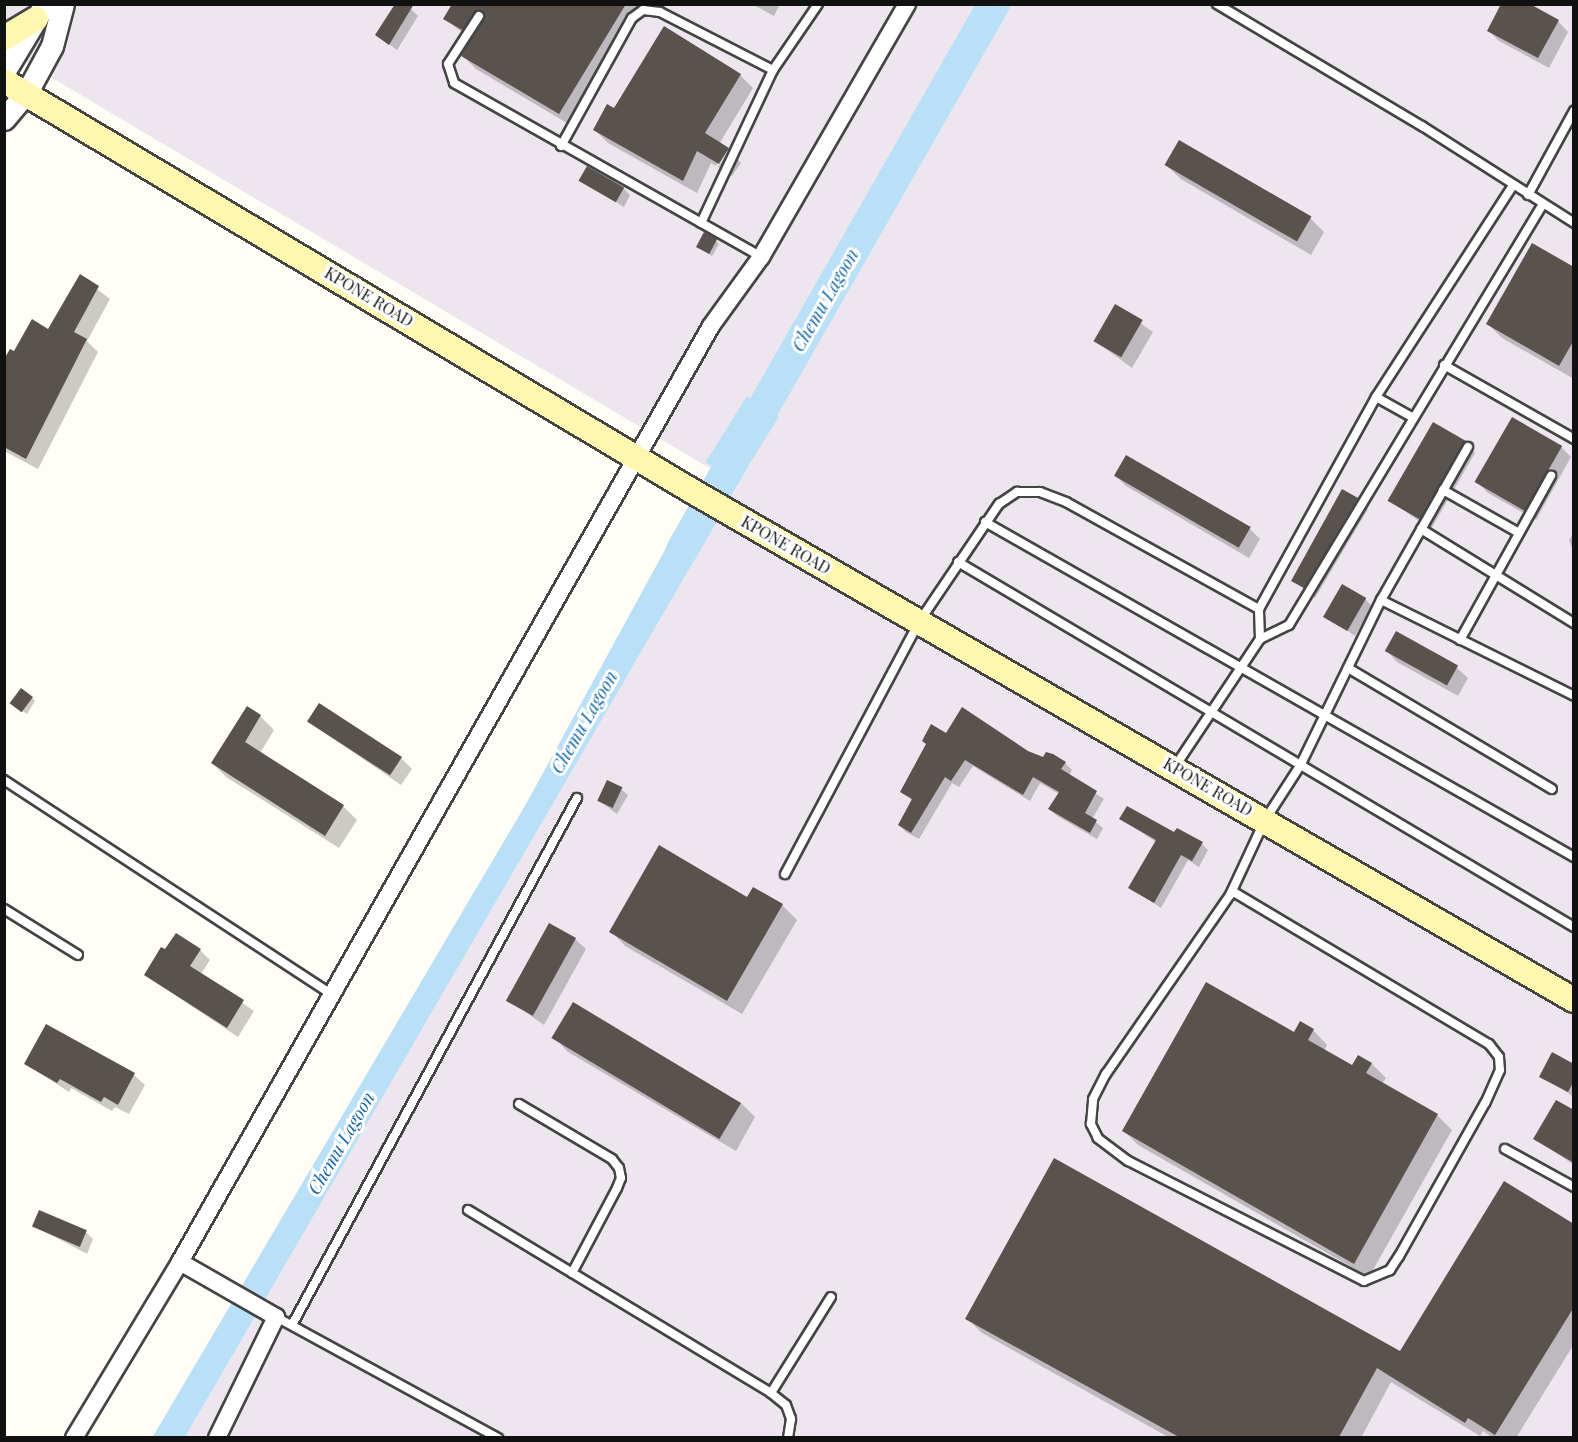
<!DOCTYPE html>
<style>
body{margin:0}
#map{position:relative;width:1578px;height:1442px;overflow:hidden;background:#fffdf5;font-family:"Playfair Display",serif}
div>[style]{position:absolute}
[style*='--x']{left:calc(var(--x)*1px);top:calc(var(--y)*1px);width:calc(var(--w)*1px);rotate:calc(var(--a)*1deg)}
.industrial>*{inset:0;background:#eee6ef}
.water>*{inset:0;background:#b9e0f7;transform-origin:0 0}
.shadow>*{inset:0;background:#0003}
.river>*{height:32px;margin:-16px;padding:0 16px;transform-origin:16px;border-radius:16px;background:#b9e0f7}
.building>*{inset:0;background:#5a524d;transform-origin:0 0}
.roads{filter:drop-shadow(2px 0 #444) drop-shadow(-2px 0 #444) drop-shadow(0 2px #444) drop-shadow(0 -2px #444)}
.service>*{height:8px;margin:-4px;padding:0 4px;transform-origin:4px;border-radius:4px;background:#fff}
.minor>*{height:16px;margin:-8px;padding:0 8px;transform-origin:8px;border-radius:8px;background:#fff}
.tertiary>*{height:21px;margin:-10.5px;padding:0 10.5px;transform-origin:10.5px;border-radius:10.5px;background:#fff}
.secondary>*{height:24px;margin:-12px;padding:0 12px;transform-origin:12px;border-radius:12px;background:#fff6b0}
span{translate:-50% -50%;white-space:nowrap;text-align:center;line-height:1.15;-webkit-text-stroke:6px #fff;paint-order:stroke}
.street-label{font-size:16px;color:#111}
.water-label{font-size:18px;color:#1768a6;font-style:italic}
.frame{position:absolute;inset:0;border:6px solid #111;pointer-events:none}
</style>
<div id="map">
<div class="industrial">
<i style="clip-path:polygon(5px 4px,1573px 5px,1573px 1437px,185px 1437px,537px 825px,738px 485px,5px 50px)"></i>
</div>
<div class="water">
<i style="left:747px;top:396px;width:38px;height:78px;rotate:32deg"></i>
<i style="clip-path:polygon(689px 506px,717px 521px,185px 1437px,152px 1438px,526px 804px)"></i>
</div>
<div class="shadow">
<i style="clip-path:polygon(454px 4px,647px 4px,572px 126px,476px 69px,463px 56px,473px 41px,445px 19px)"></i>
<i style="clip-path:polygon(752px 4px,780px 4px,774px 16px)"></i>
<i style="clip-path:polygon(411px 9px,418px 16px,397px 50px,377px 35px)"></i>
<i style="clip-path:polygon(1558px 21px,1568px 32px,1549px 68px,1499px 41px,1489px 31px)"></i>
<i style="clip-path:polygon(740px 75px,753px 88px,719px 144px,728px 149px,741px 163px,732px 176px,718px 167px,729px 151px,725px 151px,716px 166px,711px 163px,697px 193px,608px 143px,595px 130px,614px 110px)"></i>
<i style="clip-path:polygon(1166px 165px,1310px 218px,1324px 232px,1311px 255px,1181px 179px)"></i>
<i style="clip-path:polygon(581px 180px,623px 188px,630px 195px,624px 207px)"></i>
<i style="clip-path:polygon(716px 241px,719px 244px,712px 256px,701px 249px)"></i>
<i style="clip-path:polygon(1574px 269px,1574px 379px,1502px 338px,1488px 324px)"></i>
<i style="clip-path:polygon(80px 276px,110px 299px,87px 341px,98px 352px,38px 469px,4px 451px,4px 367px,49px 331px)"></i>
<i style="clip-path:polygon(1116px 306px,1153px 332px,1132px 368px,1095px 341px)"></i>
<i style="clip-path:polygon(1465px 442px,1475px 453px,1431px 529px,1390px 501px)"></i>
<i style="clip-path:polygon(1561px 447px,1571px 457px,1536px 520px,1488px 493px,1477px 482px)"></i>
<i style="clip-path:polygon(1116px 476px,1250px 529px,1260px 539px,1249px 558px,1126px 486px)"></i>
<i style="clip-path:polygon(1357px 499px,1368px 509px,1315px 598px,1293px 580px)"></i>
<i style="clip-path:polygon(1574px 533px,1574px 554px,1569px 540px)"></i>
<i style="clip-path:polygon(1365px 599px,1372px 606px,1355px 636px,1326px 616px)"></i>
<i style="clip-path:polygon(1397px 634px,1457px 668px,1468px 678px,1458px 696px,1397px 662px,1387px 651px)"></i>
<i style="clip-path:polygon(32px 698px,35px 701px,27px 714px,16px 707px)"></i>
<i style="clip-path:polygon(260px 716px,274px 730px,260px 753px,343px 806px,357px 820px,339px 848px,226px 777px,212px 763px)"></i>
<i style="clip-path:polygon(309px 722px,401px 758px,412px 769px,401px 785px)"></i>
<i style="clip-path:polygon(947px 735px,1065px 763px,1072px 770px,1069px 776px,1104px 799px,1092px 819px,1103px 828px,1097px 839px,1057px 816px,1050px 809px,1059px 794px,1040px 783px,1030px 801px,973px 766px,959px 787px,952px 783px,919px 839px,906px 832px,899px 825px,913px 801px,902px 792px)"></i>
<i style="clip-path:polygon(621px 789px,628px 795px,617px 814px,598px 800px)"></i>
<i style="clip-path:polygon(1121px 819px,1202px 844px,1208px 850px,1199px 867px,1188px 860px,1161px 908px,1130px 887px,1156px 842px)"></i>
<i style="clip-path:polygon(754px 889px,782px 905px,797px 920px,742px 1014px,625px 946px,611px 931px,748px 899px)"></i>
<i style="clip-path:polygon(575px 939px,586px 949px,544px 1025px,508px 1000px)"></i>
<i style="clip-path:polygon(200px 950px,210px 960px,201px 974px,254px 1011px,238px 1037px,145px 975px)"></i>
<i style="clip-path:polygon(47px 1026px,134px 1075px,145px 1085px,129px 1114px,115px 1107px,112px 1111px,71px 1088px,69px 1092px,26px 1064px)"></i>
<i style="clip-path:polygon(1313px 1030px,1327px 1045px,1324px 1051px,1353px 1067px,1359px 1057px,1372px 1064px,1386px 1078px,1382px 1084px,1438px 1116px,1452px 1130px,1369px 1277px,1138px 1145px,1124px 1131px,1294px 1034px)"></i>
<i style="clip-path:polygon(554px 1037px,741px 1103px,755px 1117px,736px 1151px,568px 1052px)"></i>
<i style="clip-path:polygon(1574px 1066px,1574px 1097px,1541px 1076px)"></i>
<i style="clip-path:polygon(1574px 1111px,1574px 1165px,1535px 1139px)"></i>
<i style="clip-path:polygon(34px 1226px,86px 1232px,93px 1239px,87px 1254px)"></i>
<i style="clip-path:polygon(1574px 1226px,1574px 1344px,1516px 1438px,1493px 1438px,1483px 1431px,1480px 1436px,1391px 1382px,1361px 1438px,1170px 1438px,982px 1333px,967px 1318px,1401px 1353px)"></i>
</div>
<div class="river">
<i style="--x:682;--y:550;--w:629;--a:-60.26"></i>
</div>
<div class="building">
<i style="clip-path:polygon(395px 4px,414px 4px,389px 45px,375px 35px)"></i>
<i style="clip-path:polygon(452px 4px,626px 4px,559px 114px,461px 56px,485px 16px,482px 10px,476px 11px,462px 30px,443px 19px)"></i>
<i style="clip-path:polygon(1501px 4px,1530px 4px,1559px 20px,1538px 58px,1487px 31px)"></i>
<i style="clip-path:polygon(664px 26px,741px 74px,705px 133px,729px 148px,719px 164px,697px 151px,683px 181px,593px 130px,607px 104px,614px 108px)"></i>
<i style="left:1179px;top:140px;width:153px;height:29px;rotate:30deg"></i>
<i style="left:587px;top:166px;width:43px;height:17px;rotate:30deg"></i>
<i style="left:704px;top:232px;width:15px;height:17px;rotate:28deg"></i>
<i style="clip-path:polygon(1532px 243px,1574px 267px,1574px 340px,1559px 366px,1486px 324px)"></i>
<i style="clip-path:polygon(80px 274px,99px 286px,74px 332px,87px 339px,26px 459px,4px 447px,4px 359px,10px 349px,14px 351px,32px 319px,48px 329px)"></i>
<i style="left:1115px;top:304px;width:32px;height:43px;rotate:30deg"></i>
<i style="left:1512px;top:417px;width:58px;height:75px;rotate:30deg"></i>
<i style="left:1433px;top:422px;width:38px;height:91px;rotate:30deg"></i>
<i style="left:1126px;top:455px;width:144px;height:24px;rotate:30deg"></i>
<i style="clip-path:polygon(1342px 489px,1358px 498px,1304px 588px,1291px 581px)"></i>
<i style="left:1342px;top:584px;width:28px;height:38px;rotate:30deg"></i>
<i style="left:1396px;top:631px;width:71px;height:23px;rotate:29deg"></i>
<i style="left:21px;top:688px;width:15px;height:19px;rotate:37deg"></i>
<i style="left:319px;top:703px;width:99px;height:22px;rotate:33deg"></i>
<i style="clip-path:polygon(247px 706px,261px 715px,245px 742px,344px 805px,325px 836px,211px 763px)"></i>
<i style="clip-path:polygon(962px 707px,1028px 751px,1043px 757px,1046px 752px,1053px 754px,1066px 762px,1061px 769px,1097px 791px,1085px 813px,1097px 820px,1090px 833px,1048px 809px,1059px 792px,1033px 777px,1023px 795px,965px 760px,951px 781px,945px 777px,911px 833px,898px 825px,912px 799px,900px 792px,926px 744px,922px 741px,931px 724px,946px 733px)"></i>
<i style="left:607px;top:780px;width:17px;height:23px;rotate:25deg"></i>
<i style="clip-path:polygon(1127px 806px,1174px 832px,1177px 828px,1203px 842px,1192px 861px,1181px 855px,1154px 903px,1128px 888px,1156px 840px,1119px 819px)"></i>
<i style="clip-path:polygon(659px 845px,747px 897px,753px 887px,783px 904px,727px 1001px,609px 932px)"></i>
<i style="left:549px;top:923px;width:31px;height:89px;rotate:29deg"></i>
<i style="clip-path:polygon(176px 933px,201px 949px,190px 966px,244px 1000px,227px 1028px,144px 975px,161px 947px,165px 949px)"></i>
<i style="clip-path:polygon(1206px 982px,1294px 1032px,1300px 1021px,1314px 1029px,1308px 1040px,1352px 1065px,1358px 1055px,1372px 1063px,1366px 1073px,1438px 1114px,1354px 1264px,1122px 1131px)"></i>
<i style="left:573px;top:1002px;width:196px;height:42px;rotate:31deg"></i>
<i style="clip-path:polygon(46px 1024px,135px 1073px,118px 1105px,104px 1097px,101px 1102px,60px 1079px,57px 1083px,24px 1064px)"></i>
<i style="clip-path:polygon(1552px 1052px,1574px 1064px,1574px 1081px,1568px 1092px,1539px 1077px)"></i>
<i style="clip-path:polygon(1556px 1100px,1574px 1110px,1574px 1163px,1533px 1139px)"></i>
<i style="clip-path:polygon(1054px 1158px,1400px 1351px,1504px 1181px,1574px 1224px,1574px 1307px,1495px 1435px,1468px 1418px,1465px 1423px,1377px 1368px,1339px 1437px,1179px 1437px,965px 1319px)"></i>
<i style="left:39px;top:1210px;width:52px;height:18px;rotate:23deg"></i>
</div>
<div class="roads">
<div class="service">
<i style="--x:1217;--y:4;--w:239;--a:30.8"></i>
<i style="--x:1422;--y:126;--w:180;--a:32.5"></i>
<i style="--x:479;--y:16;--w:57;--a:122.9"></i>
<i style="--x:448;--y:64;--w:20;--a:72"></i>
<i style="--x:454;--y:83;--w:353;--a:29.5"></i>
<i style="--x:773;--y:70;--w:80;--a:-55.7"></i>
<i style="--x:561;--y:146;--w:146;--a:-61"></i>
<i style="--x:632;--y:18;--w:14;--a:-36"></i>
<i style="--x:643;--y:10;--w:17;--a:7"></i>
<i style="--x:660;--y:12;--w:127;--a:27.2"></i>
<i style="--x:773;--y:70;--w:169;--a:115.2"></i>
<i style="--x:1528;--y:195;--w:96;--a:-61.3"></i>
<i style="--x:1444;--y:365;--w:150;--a:29.6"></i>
<i style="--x:1376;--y:397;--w:41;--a:29.1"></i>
<i style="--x:1443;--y:490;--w:87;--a:29.5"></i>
<i style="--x:985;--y:522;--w:678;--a:29.63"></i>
<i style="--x:1421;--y:529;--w:180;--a:31.6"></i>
<i style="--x:958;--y:562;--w:716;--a:30.65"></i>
<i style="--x:1381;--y:600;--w:216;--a:26.4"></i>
<i style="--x:1260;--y:639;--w:30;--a:-92"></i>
<i style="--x:1259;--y:609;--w:242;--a:-61.1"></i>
<i style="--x:1376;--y:397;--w:252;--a:-57.1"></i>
<i style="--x:1460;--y:640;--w:188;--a:-61"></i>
<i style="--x:1348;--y:668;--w:237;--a:30.7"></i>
<i style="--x:1174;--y:768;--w:155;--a:-56.3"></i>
<i style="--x:1260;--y:639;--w:32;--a:-26"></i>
<i style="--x:1289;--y:625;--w:490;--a:-58.9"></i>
<i style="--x:4;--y:780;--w:393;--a:33.2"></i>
<i style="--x:785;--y:874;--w:285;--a:-62"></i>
<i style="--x:919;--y:622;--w:143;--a:-55.9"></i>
<i style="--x:999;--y:504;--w:22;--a:-34"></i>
<i style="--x:1017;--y:492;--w:23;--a:0"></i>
<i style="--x:1040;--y:492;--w:28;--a:21"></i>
<i style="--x:1066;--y:502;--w:221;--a:29"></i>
<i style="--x:1232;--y:891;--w:299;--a:30.8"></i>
<i style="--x:1489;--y:1044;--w:16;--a:52"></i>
<i style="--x:1499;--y:1057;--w:13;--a:86"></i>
<i style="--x:1500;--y:1070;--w:36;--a:114"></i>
<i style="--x:1485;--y:1103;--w:176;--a:119.3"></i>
<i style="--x:1399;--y:1256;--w:17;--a:123"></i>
<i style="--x:1390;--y:1270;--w:28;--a:157"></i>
<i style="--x:1364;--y:1281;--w:265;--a:-153"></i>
<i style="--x:1128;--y:1161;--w:38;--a:-143"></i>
<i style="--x:1098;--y:1138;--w:16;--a:-117"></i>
<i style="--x:1091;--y:1124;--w:25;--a:-85"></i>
<i style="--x:1093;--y:1099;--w:28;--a:-63"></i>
<i style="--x:1106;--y:1074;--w:218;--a:-55.3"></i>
<i style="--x:1230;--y:895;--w:83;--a:-65"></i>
<i style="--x:1265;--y:820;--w:64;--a:-57.1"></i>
<i style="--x:1300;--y:766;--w:185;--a:-64"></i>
<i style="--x:1381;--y:600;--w:176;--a:-60.4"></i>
<i style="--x:4;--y:909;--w:87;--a:31.9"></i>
<i style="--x:519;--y:1104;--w:108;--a:30.6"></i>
<i style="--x:612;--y:1159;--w:11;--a:52"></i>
<i style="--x:619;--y:1168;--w:10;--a:79"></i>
<i style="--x:621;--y:1178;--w:11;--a:112"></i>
<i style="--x:617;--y:1188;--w:96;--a:117.9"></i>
<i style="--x:1505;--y:1149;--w:79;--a:28.8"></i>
<i style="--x:468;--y:1210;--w:354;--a:31.1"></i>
<i style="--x:771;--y:1393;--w:19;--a:39"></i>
<i style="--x:786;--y:1405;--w:15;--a:70"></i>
<i style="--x:791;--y:1419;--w:19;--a:99"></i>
<i style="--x:276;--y:1317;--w:253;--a:28.6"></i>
<i style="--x:292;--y:1325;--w:599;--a:-61.6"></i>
<i style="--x:771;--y:1393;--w:113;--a:-58"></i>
</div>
<div class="minor">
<i style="--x:180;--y:1262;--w:111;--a:29.8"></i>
<i style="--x:276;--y:1317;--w:135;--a:116"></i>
<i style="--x:74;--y:1438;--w:205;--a:-58.9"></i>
<i style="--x:180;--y:1262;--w:1076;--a:-60.43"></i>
<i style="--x:711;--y:326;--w:85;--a:-54.1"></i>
<i style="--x:761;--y:257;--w:292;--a:-60"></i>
</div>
<div class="tertiary">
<i style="--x:4;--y:72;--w:79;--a:-58.9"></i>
<i style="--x:4;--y:119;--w:35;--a:-50"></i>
<i style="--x:27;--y:92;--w:52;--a:-61.5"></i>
<i style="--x:52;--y:46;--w:43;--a:-75.3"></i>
</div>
<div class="secondary">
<i style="--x:4;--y:38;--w:37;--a:-31"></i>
<i style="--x:4;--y:81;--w:801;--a:30.79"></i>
<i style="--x:692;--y:491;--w:1018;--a:29.99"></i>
</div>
</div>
<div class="street-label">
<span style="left:369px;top:297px;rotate:31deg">KPONE ROAD</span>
<span style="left:786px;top:545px;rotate:30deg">KPONE ROAD</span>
<span style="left:1208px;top:787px;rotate:30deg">KPONE ROAD</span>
</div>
<div class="water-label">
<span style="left:825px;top:300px;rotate:-60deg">Chemu Lagoon</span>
<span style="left:584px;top:722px;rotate:-60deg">Chemu Lagoon</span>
<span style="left:341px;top:1143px;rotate:-60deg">Chemu Lagoon</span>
</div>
<div class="frame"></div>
</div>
